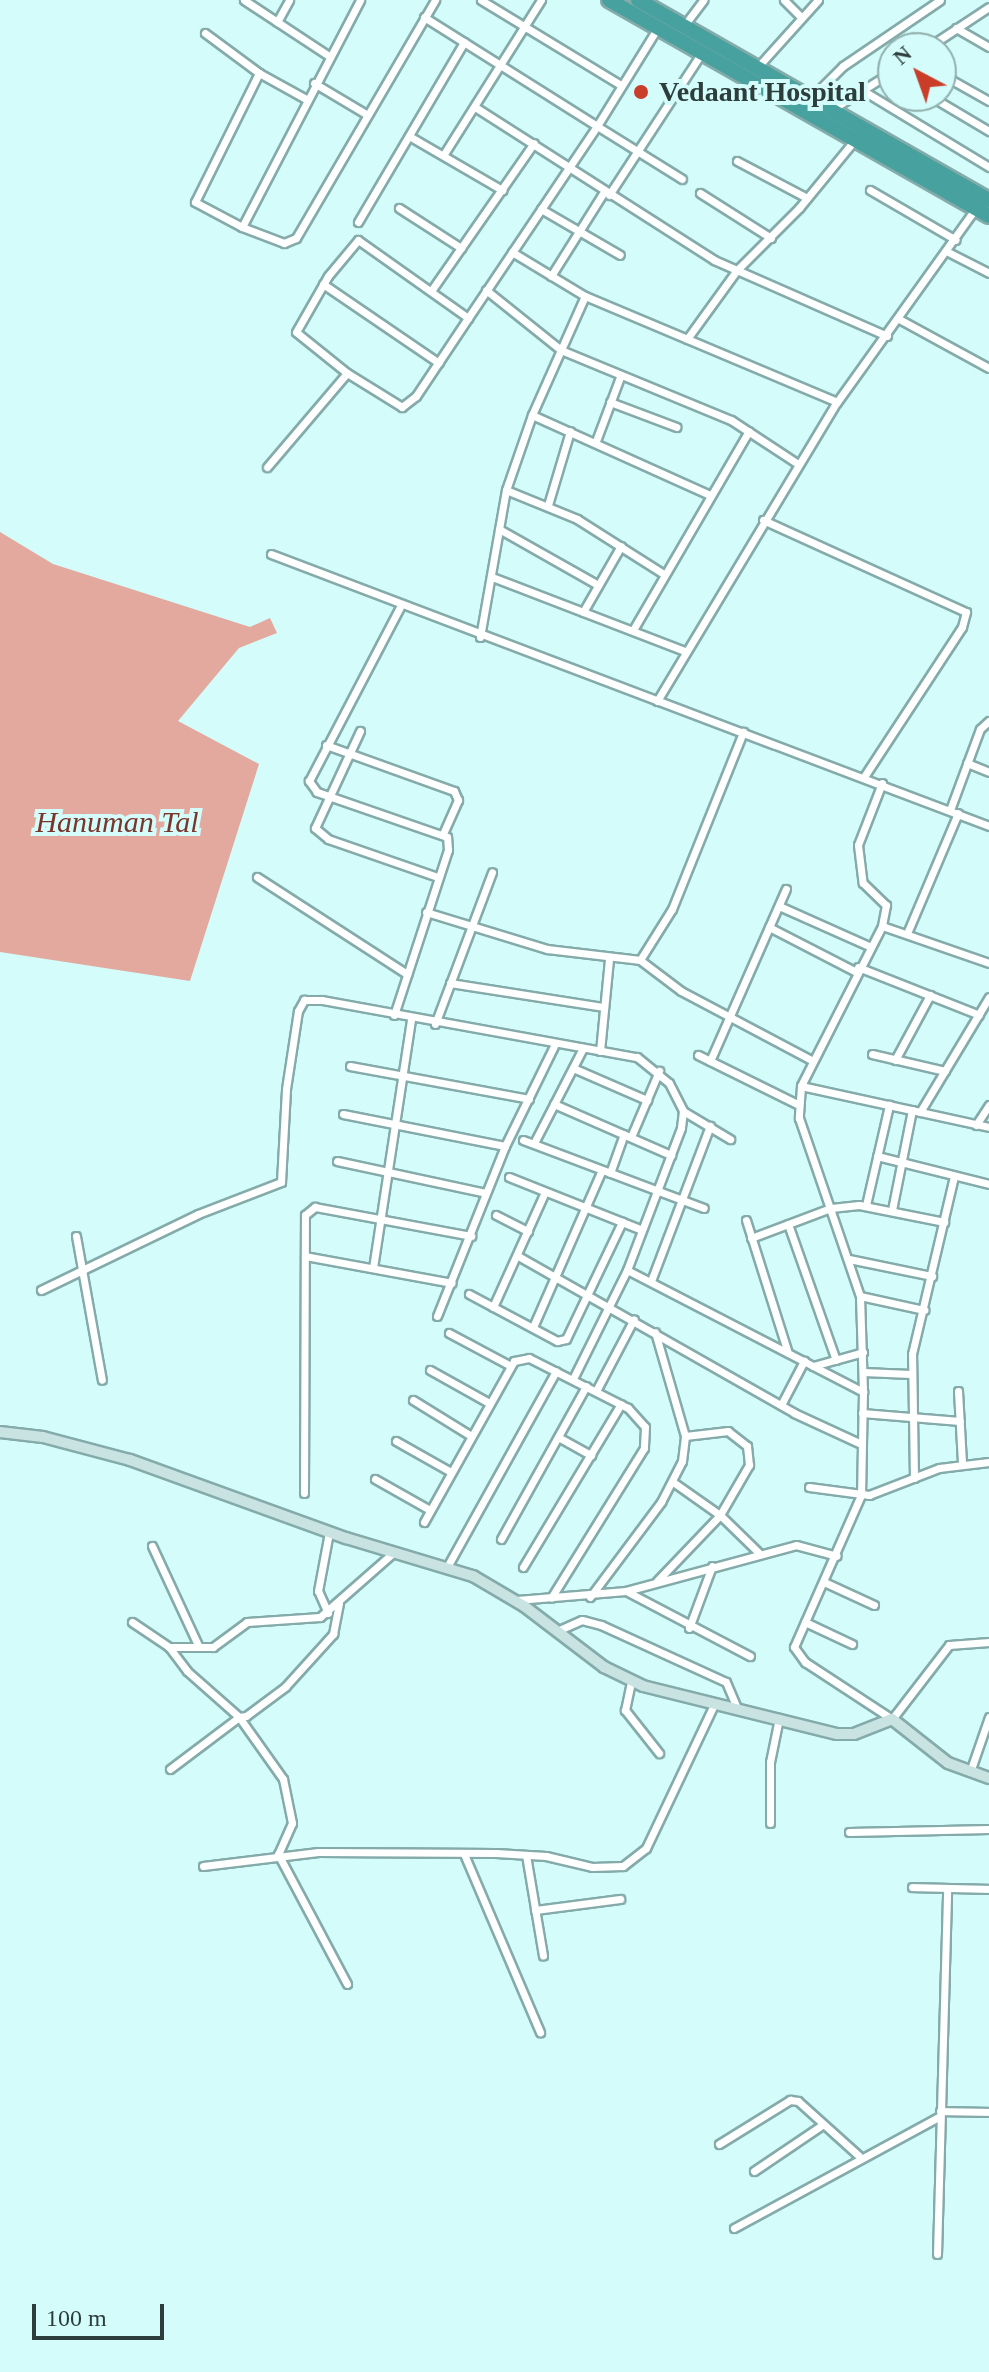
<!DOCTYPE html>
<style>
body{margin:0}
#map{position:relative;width:989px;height:2372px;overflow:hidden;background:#d3fcfa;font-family:Georgia,serif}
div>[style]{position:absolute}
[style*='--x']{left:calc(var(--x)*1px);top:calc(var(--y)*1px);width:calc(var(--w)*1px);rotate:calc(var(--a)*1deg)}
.water>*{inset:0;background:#e3a99e}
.roads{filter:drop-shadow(2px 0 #84abaa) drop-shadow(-2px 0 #84abaa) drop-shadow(0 2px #84abaa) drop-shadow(0 -2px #84abaa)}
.street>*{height:7px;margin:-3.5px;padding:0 3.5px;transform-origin:3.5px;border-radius:3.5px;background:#fff}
.secondary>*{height:10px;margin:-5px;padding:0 5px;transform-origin:5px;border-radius:5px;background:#c8e3e2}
.highway>*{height:14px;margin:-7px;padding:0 7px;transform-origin:7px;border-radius:7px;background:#47a19f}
.dots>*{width:22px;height:22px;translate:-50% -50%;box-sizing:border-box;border:4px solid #d3fcfa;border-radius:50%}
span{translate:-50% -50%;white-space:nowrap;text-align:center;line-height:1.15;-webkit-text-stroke:8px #d3fcfa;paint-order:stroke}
.poi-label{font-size:28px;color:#2d3d3c;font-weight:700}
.left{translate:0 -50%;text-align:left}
.water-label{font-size:30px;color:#7b352a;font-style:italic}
.north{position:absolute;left:877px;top:32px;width:80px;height:80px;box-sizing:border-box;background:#d3fcfa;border:2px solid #91b0ae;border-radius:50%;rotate:319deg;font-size:22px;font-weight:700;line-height:32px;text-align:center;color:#2d3d3c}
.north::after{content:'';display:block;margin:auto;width:28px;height:36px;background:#c93d29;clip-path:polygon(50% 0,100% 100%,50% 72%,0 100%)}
.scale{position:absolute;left:32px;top:2304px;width:132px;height:36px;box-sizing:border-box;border:4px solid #2d3d3c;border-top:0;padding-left:10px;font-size:24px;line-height:28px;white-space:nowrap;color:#2d3d3c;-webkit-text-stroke:6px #d3fcfa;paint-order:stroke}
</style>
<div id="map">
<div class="water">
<i style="clip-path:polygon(0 532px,53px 564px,250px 627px,270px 618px,277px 633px,239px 648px,178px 721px,259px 764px,190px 981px,0 952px)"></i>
</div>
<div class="roads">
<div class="street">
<i style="--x:244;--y:0;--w:102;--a:33.4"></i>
<i style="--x:481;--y:0;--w:164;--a:31.3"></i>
<i style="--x:784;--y:0;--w:24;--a:45"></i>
<i style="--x:424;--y:17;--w:204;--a:32.2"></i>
<i style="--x:597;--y:126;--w:114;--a:-58.3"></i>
<i style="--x:277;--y:22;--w:25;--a:-61"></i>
<i style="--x:683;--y:27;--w:34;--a:-53"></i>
<i style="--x:956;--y:28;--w:38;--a:30"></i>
<i style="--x:205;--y:33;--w:67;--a:36.5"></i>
<i style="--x:259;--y:73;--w:54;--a:29"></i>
<i style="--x:927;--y:48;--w:74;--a:-33.5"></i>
<i style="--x:755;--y:70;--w:94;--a:-48"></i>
<i style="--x:259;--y:73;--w:144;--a:116.4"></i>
<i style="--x:195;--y:202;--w:53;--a:28"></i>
<i style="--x:242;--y:227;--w:256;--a:-62.5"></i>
<i style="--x:941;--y:74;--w:55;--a:29.4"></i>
<i style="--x:314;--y:83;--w:61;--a:30.8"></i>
<i style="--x:862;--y:90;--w:149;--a:31.2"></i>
<i style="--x:930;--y:96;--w:69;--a:30.7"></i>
<i style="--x:809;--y:100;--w:48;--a:-45"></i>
<i style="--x:843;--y:66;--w:117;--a:-34.2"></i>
<i style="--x:475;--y:107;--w:284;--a:32.6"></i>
<i style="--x:714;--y:260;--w:189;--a:23.7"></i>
<i style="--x:831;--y:110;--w:73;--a:-32.2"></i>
<i style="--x:409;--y:136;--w:108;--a:30.1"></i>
<i style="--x:444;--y:154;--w:182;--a:-57.8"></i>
<i style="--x:737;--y:161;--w:79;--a:27.9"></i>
<i style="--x:870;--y:190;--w:99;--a:30.2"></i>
<i style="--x:700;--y:193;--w:84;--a:32.4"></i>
<i style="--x:609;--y:195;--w:168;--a:-56.9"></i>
<i style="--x:399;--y:208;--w:74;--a:32.8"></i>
<i style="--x:541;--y:209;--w:91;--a:30.2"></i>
<i style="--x:358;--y:222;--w:209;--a:-59.5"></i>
<i style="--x:242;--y:227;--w:45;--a:20.9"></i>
<i style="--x:284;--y:243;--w:13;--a:-23"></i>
<i style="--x:296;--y:238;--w:276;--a:-59.7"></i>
<i style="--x:512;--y:252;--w:85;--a:31.1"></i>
<i style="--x:585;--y:296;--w:273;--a:22.8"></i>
<i style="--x:948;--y:252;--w:46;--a:27.1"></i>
<i style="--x:551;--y:276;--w:99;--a:-57.8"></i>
<i style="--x:323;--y:284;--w:140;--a:34.3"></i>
<i style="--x:486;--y:290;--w:96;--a:38.7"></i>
<i style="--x:561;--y:350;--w:184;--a:22.4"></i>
<i style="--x:731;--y:420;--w:80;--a:33.3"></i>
<i style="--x:431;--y:291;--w:180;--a:-55.2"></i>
<i style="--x:468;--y:318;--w:94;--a:123.7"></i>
<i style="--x:416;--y:396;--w:18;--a:142"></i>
<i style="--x:402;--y:407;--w:65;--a:-148.3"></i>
<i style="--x:347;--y:373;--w:65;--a:-141.2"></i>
<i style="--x:296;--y:332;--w:64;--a:-60.3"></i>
<i style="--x:328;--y:276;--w:47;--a:-50.2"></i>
<i style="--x:358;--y:240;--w:135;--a:35.3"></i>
<i style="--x:468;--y:318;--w:231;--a:-56.1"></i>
<i style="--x:597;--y:126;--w:100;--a:31.9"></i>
<i style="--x:899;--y:319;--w:102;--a:28.6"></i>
<i style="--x:687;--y:339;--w:85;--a:-54.1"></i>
<i style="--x:737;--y:270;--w:88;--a:-45"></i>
<i style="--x:799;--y:208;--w:85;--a:-50.7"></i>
<i style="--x:610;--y:402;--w:71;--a:20.7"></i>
<i style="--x:532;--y:415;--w:195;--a:24.2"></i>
<i style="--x:596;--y:441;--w:68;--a:-69.4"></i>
<i style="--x:267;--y:467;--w:123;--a:-49.6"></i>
<i style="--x:506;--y:490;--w:77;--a:22.2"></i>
<i style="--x:577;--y:519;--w:101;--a:32.4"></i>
<i style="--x:548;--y:505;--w:77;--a:-73.4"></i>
<i style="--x:763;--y:520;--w:223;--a:24.4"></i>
<i style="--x:966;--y:612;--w:16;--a:105"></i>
<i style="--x:962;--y:627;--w:179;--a:123.2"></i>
<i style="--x:499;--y:529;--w:114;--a:29.5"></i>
<i style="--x:271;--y:554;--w:768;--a:20.75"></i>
<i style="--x:492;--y:577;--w:207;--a:21"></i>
<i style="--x:583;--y:612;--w:76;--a:-60.1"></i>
<i style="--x:633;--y:630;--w:230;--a:-59.8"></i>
<i style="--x:480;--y:637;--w:149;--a:-80"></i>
<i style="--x:506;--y:490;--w:79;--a:-70.9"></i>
<i style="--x:532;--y:415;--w:130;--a:-66"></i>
<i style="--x:657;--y:701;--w:349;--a:-59"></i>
<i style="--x:837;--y:402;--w:239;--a:-54.4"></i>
<i style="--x:360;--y:731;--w:107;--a:114.9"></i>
<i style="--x:315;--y:828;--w:17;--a:40"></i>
<i style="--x:328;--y:839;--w:116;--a:19.1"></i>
<i style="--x:326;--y:745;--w:136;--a:19.8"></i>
<i style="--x:454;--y:791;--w:10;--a:66"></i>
<i style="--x:458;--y:800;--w:37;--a:114"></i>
<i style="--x:967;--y:763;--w:24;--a:22"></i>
<i style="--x:882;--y:783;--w:66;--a:111.2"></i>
<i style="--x:858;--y:845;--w:38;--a:83"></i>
<i style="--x:863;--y:883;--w:32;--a:44"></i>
<i style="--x:886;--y:905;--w:21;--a:101"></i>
<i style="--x:950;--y:810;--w:86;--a:-69.7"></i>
<i style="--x:980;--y:729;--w:12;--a:-42"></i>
<i style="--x:257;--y:877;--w:179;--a:32.9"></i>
<i style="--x:779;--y:906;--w:98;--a:24"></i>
<i style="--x:426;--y:912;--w:127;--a:17"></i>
<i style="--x:547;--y:949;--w:94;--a:6.7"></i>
<i style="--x:640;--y:960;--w:60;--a:-57.9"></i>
<i style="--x:672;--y:909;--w:191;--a:-68.1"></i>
<i style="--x:769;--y:927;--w:98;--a:27.3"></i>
<i style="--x:908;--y:931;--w:128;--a:-67"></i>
<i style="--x:640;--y:960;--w:51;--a:37.1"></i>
<i style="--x:681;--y:991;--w:149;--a:27.9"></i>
<i style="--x:989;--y:963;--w:113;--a:-160.9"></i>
<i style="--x:882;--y:926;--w:179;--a:116.9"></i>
<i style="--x:801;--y:1086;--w:32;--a:94"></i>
<i style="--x:799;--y:1118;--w:188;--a:71.1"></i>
<i style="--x:860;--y:1296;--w:96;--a:88.2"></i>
<i style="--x:863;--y:1392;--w:103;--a:91.1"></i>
<i style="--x:861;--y:1495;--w:166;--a:113.8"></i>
<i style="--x:794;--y:1647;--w:19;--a:54"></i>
<i style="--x:805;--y:1662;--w:104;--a:33.2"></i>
<i style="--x:892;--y:1719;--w:93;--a:-52.4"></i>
<i style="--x:949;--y:1645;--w:40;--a:-4.3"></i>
<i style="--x:858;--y:967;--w:130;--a:21.6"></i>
<i style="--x:450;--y:983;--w:156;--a:8.9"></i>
<i style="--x:394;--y:1015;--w:174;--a:-71.9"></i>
<i style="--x:448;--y:850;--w:13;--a:-94"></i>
<i style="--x:447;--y:837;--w:138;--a:-160.9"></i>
<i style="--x:317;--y:792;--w:14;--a:-126"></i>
<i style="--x:309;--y:781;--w:196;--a:-62.4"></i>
<i style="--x:435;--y:1024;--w:162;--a:-69.4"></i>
<i style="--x:600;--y:1051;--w:91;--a:-84.4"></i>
<i style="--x:872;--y:1054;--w:75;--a:13.1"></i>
<i style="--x:698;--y:1055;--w:110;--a:26.3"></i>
<i style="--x:895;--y:1060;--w:74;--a:-61.7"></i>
<i style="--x:710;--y:1061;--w:188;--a:-66.2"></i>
<i style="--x:350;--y:1066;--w:182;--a:10.4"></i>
<i style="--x:573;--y:1068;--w:81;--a:23.4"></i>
<i style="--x:801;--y:1086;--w:192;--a:12.3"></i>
<i style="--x:554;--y:1104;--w:128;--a:23.6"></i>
<i style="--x:683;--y:1111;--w:55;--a:30.8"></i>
<i style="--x:920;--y:1112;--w:134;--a:-59"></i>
<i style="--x:343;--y:1114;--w:165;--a:11.2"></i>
<i style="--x:976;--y:1125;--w:24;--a:-57"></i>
<i style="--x:631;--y:1137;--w:72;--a:-67"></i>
<i style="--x:523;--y:1140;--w:193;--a:20.6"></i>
<i style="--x:534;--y:1143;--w:107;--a:-62.7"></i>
<i style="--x:877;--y:1156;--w:115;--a:14"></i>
<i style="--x:337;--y:1161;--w:152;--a:12.1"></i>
<i style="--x:610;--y:1173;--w:41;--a:-70.3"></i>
<i style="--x:509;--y:1177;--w:143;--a:21.7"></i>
<i style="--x:866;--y:1205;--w:103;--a:-77"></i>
<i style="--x:892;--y:1210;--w:102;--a:-78.7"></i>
<i style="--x:496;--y:1215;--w:36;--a:27"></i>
<i style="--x:746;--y:1220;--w:139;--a:72.5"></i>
<i style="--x:788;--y:1224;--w:144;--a:70.6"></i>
<i style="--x:76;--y:1236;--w:146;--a:79.8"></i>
<i style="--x:751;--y:1238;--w:85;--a:-20.6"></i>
<i style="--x:831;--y:1208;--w:28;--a:-6"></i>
<i style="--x:859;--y:1205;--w:87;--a:11.3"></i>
<i style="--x:305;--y:1256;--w:149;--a:10.4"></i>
<i style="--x:518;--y:1256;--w:318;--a:29.6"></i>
<i style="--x:794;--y:1413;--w:74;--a:24.8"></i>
<i style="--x:849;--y:1259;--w:85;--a:11.6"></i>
<i style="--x:373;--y:1268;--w:252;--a:-81.3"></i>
<i style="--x:627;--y:1270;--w:266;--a:27.3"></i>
<i style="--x:651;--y:1281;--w:166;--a:-69.2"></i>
<i style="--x:41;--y:1290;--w:174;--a:-25.8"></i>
<i style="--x:198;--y:1214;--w:89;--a:-21.1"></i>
<i style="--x:281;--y:1182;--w:93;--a:-86.9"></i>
<i style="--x:286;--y:1089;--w:79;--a:-81.3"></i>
<i style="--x:298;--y:1011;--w:13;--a:-61"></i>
<i style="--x:304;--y:1000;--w:18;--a:0"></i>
<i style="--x:322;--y:1000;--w:320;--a:10.3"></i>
<i style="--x:637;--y:1057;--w:41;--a:39.1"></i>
<i style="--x:669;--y:1083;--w:31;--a:63"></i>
<i style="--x:683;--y:1111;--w:17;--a:97"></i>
<i style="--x:681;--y:1128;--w:152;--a:110.8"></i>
<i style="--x:627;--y:1270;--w:122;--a:116.4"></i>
<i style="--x:469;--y:1294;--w:100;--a:28.1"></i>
<i style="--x:557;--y:1341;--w:9;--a:-13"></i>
<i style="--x:566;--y:1339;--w:130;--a:-64.4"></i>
<i style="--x:860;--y:1296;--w:66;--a:12.3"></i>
<i style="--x:493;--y:1307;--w:126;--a:-65.7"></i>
<i style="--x:437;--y:1316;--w:183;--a:-68.2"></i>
<i style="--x:505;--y:1146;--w:114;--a:-63.9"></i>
<i style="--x:533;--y:1327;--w:171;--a:-66.3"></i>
<i style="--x:449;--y:1333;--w:68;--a:28.1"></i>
<i style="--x:813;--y:1366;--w:52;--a:-15.6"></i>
<i style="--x:430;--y:1370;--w:68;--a:29.2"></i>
<i style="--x:863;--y:1372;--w:48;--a:2.4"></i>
<i style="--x:596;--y:1391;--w:81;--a:-62.2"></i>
<i style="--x:958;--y:1391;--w:71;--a:86.8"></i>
<i style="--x:413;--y:1400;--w:68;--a:31.8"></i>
<i style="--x:781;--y:1405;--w:50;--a:-62.4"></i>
<i style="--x:862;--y:1413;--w:98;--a:4.7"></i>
<i style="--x:558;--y:1437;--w:38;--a:29"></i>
<i style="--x:396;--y:1441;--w:63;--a:29.4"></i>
<i style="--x:914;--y:1478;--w:124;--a:-90.9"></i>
<i style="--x:912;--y:1354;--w:183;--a:-76.7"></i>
<i style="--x:375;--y:1479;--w:63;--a:29.4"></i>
<i style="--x:673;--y:1482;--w:57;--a:35.1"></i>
<i style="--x:720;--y:1515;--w:53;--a:44.2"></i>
<i style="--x:809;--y:1487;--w:61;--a:7.6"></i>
<i style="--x:869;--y:1495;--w:75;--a:-21.1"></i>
<i style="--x:939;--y:1468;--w:50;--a:-6.8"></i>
<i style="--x:304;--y:1493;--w:278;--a:-89.8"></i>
<i style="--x:305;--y:1215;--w:13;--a:-39"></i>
<i style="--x:315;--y:1207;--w:159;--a:10.5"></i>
<i style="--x:424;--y:1522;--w:184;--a:-60.8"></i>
<i style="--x:514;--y:1361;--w:15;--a:-11"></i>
<i style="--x:529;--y:1358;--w:111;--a:26.8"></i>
<i style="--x:628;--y:1408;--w:25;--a:48"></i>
<i style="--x:645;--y:1427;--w:21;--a:93"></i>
<i style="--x:644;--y:1448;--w:176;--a:121.8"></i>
<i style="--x:501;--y:1539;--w:175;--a:-60.9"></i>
<i style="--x:152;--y:1546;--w:109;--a:65.1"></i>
<i style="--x:447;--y:1567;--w:224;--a:-60.9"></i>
<i style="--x:523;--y:1567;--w:190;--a:-59"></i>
<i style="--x:657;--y:1581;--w:91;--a:-46.3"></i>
<i style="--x:720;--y:1515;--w:58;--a:-59.9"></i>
<i style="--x:749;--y:1465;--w:19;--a:-96"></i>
<i style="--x:747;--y:1446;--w:24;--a:-142"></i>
<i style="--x:728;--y:1431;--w:43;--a:173.4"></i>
<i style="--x:824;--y:1582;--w:55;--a:24.7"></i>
<i style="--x:626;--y:1591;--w:140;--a:27.7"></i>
<i style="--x:590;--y:1597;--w:119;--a:-53.2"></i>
<i style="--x:661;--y:1502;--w:46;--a:-62.9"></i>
<i style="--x:682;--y:1461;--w:25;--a:-83"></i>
<i style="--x:685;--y:1436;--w:108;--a:-106.1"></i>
<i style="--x:517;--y:1600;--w:109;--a:-4.7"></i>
<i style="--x:626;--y:1591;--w:176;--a:-15.1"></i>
<i style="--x:796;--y:1545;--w:42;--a:15"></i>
<i style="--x:328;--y:1613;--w:24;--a:-114"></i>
<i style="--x:318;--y:1591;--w:60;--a:-79.4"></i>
<i style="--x:132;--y:1622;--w:45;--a:34"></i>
<i style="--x:169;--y:1647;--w:44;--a:0"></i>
<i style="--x:213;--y:1647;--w:42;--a:-36.3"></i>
<i style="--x:247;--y:1622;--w:73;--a:-3.9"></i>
<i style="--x:320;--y:1617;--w:98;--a:-41.3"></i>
<i style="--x:805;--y:1622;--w:52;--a:25.1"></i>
<i style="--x:689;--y:1628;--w:66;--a:-69.6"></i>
<i style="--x:557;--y:1631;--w:27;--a:-24"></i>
<i style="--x:582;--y:1620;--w:20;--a:15"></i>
<i style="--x:601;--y:1625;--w:137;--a:24.5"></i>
<i style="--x:726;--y:1682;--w:28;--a:67"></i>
<i style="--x:169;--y:1647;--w:30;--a:53"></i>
<i style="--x:187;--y:1671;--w:69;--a:41.5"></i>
<i style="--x:239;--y:1717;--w:7;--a:-8"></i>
<i style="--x:246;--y:1716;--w:49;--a:-36.6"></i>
<i style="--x:285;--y:1687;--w:72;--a:-47.8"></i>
<i style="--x:333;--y:1634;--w:31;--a:-79"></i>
<i style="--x:631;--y:1682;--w:29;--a:102"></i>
<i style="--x:625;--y:1710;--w:55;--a:51.7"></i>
<i style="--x:170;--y:1769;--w:86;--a:-37"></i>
<i style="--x:239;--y:1717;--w:76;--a:54.6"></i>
<i style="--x:283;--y:1779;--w:45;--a:78.4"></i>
<i style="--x:292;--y:1823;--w:34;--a:114"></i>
<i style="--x:278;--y:1854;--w:147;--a:62"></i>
<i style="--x:970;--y:1772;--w:58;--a:-70.9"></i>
<i style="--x:770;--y:1823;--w:61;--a:-90"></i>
<i style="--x:770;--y:1762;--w:45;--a:-78.4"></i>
<i style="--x:849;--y:1832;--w:140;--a:-1.2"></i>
<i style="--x:464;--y:1854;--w:194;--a:66.9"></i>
<i style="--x:526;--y:1855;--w:102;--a:80.4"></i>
<i style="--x:203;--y:1866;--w:116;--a:-6.9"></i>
<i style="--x:318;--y:1852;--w:178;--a:0.3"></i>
<i style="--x:496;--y:1853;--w:50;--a:3.4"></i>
<i style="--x:546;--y:1856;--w:47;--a:13.4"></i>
<i style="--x:592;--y:1867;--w:31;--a:-2"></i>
<i style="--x:623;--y:1866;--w:29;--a:-38"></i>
<i style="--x:646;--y:1848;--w:158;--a:-64.6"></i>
<i style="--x:912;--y:1887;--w:77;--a:1.5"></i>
<i style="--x:535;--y:1910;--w:86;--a:-7.4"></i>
<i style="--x:940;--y:2111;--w:49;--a:1.2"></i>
<i style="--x:719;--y:2144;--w:84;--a:-31.8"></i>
<i style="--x:790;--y:2100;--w:8;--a:7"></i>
<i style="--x:798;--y:2101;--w:82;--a:42"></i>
<i style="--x:754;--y:2171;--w:82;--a:-34.1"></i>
<i style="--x:734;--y:2228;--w:234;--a:-28.5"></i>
<i style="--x:937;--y:2254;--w:364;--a:-88.4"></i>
</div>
<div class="secondary">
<i style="--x:0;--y:1432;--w:43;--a:6.6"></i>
<i style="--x:43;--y:1437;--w:90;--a:14.8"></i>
<i style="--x:130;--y:1460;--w:230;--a:19.9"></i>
<i style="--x:346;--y:1538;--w:133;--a:16.7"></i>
<i style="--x:473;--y:1576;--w:59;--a:30.5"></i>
<i style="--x:524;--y:1606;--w:101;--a:37.3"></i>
<i style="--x:604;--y:1667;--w:43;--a:26"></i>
<i style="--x:643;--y:1686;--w:200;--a:13.9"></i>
<i style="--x:837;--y:1734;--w:17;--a:0"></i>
<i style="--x:854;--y:1734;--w:41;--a:-21.5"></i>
<i style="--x:892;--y:1719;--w:71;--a:38.2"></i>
<i style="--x:948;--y:1763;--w:44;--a:20.1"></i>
</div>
<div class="highway">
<i style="--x:609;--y:0;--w:437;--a:29.6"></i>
<i style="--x:638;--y:0;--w:404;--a:29.7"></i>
</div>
</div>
<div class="dots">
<i style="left:641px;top:92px;background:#c93d29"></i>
</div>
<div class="poi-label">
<span class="left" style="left:659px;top:92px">Vedaant Hospital</span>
</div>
<div class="water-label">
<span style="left:117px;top:822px">Hanuman Tal</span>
</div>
<div class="north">N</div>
<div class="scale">100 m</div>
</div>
